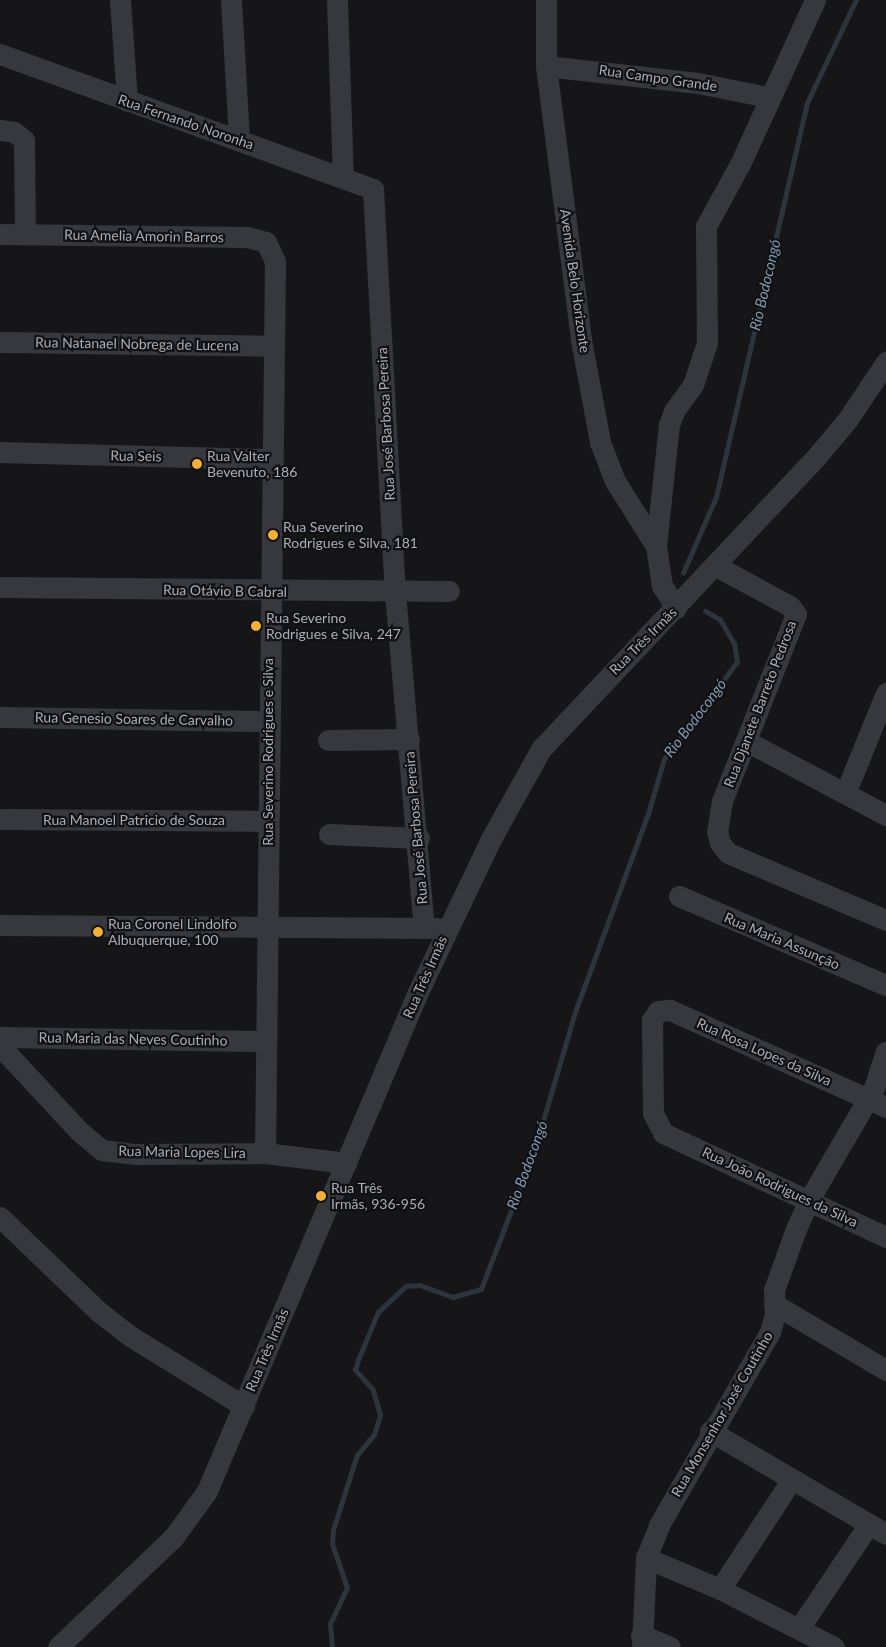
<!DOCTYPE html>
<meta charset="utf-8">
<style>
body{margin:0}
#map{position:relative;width:886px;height:1647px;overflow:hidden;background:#161618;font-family:Lato,sans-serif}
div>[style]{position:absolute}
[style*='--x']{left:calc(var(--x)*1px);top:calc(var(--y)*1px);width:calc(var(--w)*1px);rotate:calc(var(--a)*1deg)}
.stream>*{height:4.5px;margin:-2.25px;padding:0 2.25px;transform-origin:2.25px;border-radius:2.25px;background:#2c353c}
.minor>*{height:21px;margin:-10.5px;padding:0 10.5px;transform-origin:10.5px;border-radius:10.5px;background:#37383d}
.dots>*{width:14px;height:14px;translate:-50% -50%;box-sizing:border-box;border:2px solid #111113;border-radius:50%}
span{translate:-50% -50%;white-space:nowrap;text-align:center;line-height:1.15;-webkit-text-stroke:4.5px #111113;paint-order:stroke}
.street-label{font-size:14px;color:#a8adb8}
.poi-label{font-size:14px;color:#a8adb8}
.left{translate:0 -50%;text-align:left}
.water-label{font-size:15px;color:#7f9bb3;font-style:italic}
</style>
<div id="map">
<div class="stream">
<i style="--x:683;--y:573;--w:83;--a:-66.5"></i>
<i style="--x:716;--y:497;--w:404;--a:-77"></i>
<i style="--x:807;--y:103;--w:114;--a:-64.6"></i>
<i style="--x:332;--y:1647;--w:23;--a:-95"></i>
<i style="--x:330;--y:1624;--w:40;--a:-65"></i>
<i style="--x:347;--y:1588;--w:46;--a:-108.8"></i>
<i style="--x:332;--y:1544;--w:14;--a:-86"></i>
<i style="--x:333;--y:1530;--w:79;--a:-72.3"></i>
<i style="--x:357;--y:1455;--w:26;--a:-50"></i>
<i style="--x:374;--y:1435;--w:21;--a:-73"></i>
<i style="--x:380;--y:1415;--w:26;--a:-106"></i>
<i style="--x:373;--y:1390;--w:27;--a:-132"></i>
<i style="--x:355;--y:1370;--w:10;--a:-73"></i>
<i style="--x:358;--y:1360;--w:52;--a:-67.4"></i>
<i style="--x:378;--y:1312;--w:38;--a:-43"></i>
<i style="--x:406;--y:1286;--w:14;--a:-4"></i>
<i style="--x:420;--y:1285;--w:35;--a:20"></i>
<i style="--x:453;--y:1297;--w:29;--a:-16"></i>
<i style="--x:481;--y:1289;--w:151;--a:-69"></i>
<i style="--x:535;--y:1148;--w:142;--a:-73.6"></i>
<i style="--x:575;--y:1012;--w:211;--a:-69.8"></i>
<i style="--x:648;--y:814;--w:57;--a:-73.8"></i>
<i style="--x:664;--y:759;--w:121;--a:-53"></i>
<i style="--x:737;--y:662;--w:18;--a:-99"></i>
<i style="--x:734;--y:644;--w:28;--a:-120"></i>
<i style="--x:720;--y:620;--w:17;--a:-149"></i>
</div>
<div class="minor">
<i style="--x:120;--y:0;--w:101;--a:86"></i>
<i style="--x:231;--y:0;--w:140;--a:86.7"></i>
<i style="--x:337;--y:0;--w:178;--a:88.1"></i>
<i style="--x:546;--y:0;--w:66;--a:90"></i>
<i style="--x:546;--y:66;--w:276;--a:82.7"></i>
<i style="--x:581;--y:340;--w:104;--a:79.4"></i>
<i style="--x:600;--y:442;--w:42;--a:69"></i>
<i style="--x:615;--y:481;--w:77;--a:57.8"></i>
<i style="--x:0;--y:54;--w:397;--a:19.9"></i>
<i style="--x:373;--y:189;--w:404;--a:86.9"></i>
<i style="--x:395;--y:592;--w:337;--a:85.1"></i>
<i style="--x:546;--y:66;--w:153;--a:6.4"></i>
<i style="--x:698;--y:83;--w:71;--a:11.3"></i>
<i style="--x:0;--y:130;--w:14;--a:8"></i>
<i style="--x:14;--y:132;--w:13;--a:39"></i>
<i style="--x:24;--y:140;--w:94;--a:89.4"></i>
<i style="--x:0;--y:234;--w:247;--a:0.7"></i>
<i style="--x:247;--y:237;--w:20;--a:15"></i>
<i style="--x:266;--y:242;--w:21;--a:65"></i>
<i style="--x:275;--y:261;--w:892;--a:90.64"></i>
<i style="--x:0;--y:342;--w:274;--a:0.8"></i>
<i style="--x:0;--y:452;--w:272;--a:1.5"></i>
<i style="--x:716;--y:566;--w:84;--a:28.4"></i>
<i style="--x:790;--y:606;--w:10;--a:53"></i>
<i style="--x:796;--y:614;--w:201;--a:111.6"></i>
<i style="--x:722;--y:801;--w:30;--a:99"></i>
<i style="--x:717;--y:831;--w:12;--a:76"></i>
<i style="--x:720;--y:843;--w:13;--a:51"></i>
<i style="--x:728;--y:853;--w:172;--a:23"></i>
<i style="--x:0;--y:587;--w:449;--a:0.5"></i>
<i style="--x:676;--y:608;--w:26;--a:-122"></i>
<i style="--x:662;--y:586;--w:40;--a:-98.5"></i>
<i style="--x:656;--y:546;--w:122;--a:-83.9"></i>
<i style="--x:669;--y:425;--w:15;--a:-70"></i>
<i style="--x:674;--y:411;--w:32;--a:-54"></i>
<i style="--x:693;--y:385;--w:44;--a:-71.6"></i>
<i style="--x:707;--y:343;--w:117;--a:-90.5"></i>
<i style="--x:706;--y:226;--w:71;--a:-61.3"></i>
<i style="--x:740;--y:164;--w:180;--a:-65.4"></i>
<i style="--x:0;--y:717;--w:268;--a:0.9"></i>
<i style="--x:328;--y:740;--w:81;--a:-0.7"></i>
<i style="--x:748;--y:742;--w:156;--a:27.9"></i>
<i style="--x:846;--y:791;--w:106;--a:-67.8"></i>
<i style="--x:0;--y:819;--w:268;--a:0.4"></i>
<i style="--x:329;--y:834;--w:90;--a:2.5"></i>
<i style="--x:679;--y:896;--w:225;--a:23.3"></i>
<i style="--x:0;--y:925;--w:437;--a:0.4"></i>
<i style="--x:0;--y:1037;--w:265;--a:0.9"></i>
<i style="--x:0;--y:1046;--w:116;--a:47.1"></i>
<i style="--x:79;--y:1131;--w:30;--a:40"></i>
<i style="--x:102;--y:1150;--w:32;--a:7"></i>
<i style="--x:134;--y:1154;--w:131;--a:-0.4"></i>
<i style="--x:265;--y:1153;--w:82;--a:7"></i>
<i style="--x:886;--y:1107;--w:237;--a:-155.8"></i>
<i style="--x:670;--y:1010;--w:12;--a:175"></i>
<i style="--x:658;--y:1011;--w:11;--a:124"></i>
<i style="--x:652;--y:1020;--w:93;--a:89.4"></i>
<i style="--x:653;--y:1113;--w:22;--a:63"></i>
<i style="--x:663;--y:1133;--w:246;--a:25"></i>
<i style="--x:0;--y:1217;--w:136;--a:43.8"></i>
<i style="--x:98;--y:1311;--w:41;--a:38"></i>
<i style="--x:130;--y:1336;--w:134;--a:31.6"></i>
<i style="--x:774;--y:1304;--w:130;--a:30.5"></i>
<i style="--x:710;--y:1431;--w:204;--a:30.3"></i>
<i style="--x:646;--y:1558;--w:80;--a:22.7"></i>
<i style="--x:720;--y:1589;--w:128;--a:27"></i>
<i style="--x:720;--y:1589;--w:131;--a:-56.8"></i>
<i style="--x:800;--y:1627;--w:124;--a:-56.2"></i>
<i style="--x:641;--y:1635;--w:31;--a:22"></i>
<i style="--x:58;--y:1647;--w:158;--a:-43.5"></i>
<i style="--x:173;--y:1538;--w:58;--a:-54.1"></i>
<i style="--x:207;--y:1491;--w:542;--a:-67.08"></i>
<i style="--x:418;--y:992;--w:172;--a:-64.5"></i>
<i style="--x:492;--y:837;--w:101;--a:-60.9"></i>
<i style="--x:541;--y:749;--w:403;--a:-46.7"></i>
<i style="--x:817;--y:456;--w:48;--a:-50"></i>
<i style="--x:848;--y:419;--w:69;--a:-56.3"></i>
<i style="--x:642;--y:1647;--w:89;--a:-87.4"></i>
<i style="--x:646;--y:1558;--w:35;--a:-68"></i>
<i style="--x:659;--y:1525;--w:223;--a:-60.1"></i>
<i style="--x:770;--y:1332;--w:18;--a:-74"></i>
<i style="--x:775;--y:1315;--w:25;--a:-92"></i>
<i style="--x:774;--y:1290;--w:65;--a:-70.2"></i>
<i style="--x:796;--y:1229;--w:34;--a:-66"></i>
<i style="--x:810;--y:1198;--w:127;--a:-59.8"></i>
<i style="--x:874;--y:1088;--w:38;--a:-72"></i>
</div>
<div class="dots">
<i style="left:197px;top:464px;background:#f2b134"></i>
<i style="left:273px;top:535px;background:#f2b134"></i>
<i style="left:256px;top:626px;background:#f2b134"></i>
<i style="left:98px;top:932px;background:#f2b134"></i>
<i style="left:321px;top:1196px;background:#f2b134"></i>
</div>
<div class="street-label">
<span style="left:658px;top:78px;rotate:8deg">Rua Campo Grande</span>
<span style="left:186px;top:122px;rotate:19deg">Rua Fernando Noronha</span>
<span style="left:144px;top:236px;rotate:1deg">Rua Amelia Amorin Barros</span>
<span style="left:575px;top:281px;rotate:82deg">Avenida Belo Horizonte</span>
<span style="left:137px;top:344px;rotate:1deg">Rua Natanael Nobrega de Lucena</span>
<span style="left:386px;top:424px;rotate:-93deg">Rua José Barbosa Pereira</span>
<span style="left:136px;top:456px;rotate:1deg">Rua Seis</span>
<span style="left:225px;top:591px;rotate:1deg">Rua Otávio B Cabral</span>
<span style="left:643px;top:641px;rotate:-45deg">Rua Três Irmãs</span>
<span style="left:760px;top:704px;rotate:-69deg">Rua Djanete Barreto Pedrosa</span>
<span style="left:134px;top:719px;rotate:1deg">Rua Genesio Soares de Carvalho</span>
<span style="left:268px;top:752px;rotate:-90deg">Rua Severino Rodrigues e Silva</span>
<span style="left:134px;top:820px">Rua Manoel Patricio de Souza</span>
<span style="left:416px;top:828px;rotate:-95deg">Rua José Barbosa Pereira</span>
<span style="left:782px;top:941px;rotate:23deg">Rua Maria Assunção</span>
<span style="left:425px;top:977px;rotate:-66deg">Rua Três Irmãs</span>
<span style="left:133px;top:1039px;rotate:1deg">Rua Maria das Neves Coutinho</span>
<span style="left:764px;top:1052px;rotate:24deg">Rua Rosa Lopes da Silva</span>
<span style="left:182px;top:1152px;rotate:1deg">Rua Maria Lopes Lira</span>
<span style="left:780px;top:1187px;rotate:25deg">Rua João Rodrigues da Silva</span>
<span style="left:267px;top:1350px;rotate:-67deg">Rua Três Irmãs</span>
<span style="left:722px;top:1414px;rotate:-60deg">Rua Monsenhor José Coutinho</span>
</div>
<div class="poi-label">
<span class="left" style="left:207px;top:464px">Rua Valter<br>Bevenuto, 186</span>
<span class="left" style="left:283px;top:535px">Rua Severino<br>Rodrigues e Silva, 181</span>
<span class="left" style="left:266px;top:626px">Rua Severino<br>Rodrigues e Silva, 247</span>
<span class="left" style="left:108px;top:932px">Rua Coronel Lindolfo<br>Albuquerque, 100</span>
<span class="left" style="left:331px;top:1196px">Rua Três<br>Irmãs, 936-956</span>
</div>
<div class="water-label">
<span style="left:765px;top:285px;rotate:-77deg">Rio Bodocongó</span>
<span style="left:695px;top:718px;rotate:-53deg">Rio Bodocongó</span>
<span style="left:527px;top:1165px;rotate:-70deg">Rio Bodocongó</span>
</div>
</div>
